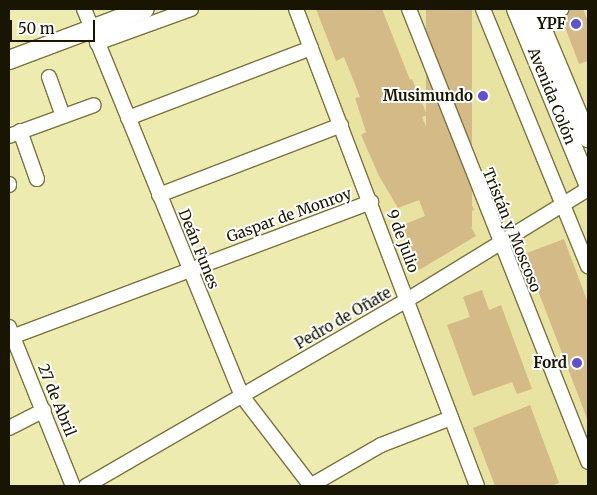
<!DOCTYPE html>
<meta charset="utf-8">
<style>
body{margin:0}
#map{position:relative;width:597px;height:495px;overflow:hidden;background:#eeebb1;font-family:Merriweather,serif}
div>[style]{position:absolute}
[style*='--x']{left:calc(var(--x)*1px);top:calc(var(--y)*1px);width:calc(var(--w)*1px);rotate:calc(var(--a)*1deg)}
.built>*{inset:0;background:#e8e3a1}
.building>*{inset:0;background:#d4ba86;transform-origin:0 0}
.roads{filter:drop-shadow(1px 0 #78743e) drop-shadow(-1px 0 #78743e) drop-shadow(0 1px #78743e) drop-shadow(0 -1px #78743e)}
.minor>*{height:14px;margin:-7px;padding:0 7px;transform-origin:7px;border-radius:7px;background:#fff}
.major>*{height:18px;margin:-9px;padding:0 9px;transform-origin:9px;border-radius:9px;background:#fff}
.dots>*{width:14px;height:14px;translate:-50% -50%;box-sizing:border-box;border:2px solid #fff;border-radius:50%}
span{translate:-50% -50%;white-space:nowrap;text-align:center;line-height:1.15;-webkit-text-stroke:4px #fff;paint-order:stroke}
.poi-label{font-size:15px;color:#181602;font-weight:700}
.right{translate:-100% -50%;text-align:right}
.street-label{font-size:15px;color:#181602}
.frame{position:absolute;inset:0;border:10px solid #181602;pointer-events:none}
.scale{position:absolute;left:10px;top:20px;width:85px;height:22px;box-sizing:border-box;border:2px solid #181602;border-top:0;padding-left:6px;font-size:15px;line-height:18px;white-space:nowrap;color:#181602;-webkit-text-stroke:4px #fff;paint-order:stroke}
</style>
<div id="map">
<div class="built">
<i style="clip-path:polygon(295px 9px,588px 9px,588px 486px,479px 486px)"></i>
</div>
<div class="building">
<i style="clip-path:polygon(316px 9px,382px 9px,410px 80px,412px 79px,427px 115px,422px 117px,431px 138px,441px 133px,457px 172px,444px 177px,453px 199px,467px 194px,474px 210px,464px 214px,476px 236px,419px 270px,403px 225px,425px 216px,419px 200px,398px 208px,379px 176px,361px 135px,366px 132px,355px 98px,360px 97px,344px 57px,336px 61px)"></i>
<i style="left:426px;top:9px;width:46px;height:218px"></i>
<i style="clip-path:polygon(571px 9px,583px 9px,588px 21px,588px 61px,579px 64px,562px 19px)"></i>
<i style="clip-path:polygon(564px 239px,588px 303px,588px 421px,524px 254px)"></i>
<i style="clip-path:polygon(482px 290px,489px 310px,501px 305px,532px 389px,517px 394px,512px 382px,473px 396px,447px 325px,470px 317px,463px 297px)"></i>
<i style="clip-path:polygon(530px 405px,559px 483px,551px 486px,495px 486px,473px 428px)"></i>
</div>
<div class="roads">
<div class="minor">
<i style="--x:84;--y:9;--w:418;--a:67.8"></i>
<i style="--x:242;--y:396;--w:113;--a:52.5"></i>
<i style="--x:296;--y:9;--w:510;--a:69.22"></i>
<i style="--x:409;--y:9;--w:487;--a:68.4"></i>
<i style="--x:483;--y:9;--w:278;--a:67.8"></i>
<i style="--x:539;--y:20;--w:25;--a:-26"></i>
<i style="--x:97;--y:43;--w:100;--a:-19.9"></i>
<i style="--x:49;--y:77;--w:41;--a:70.3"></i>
<i style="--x:128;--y:118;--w:196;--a:-20.9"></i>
<i style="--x:20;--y:131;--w:51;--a:70.5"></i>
<i style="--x:9;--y:136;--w:90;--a:-20"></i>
<i style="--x:9;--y:184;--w:1;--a:90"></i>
<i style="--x:159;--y:195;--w:195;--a:-21"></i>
<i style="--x:9;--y:327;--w:171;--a:68.1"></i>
<i style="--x:9;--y:338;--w:387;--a:-20.6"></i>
<i style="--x:9;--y:428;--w:39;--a:-27"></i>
<i style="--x:86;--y:486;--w:371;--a:-30.1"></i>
<i style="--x:407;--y:300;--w:212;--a:-31.5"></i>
<i style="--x:310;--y:486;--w:82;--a:-30"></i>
<i style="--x:381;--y:445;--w:75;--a:-21.1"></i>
</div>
<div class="major">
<i style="--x:516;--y:9;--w:189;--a:67.6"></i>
<i style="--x:534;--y:9;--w:140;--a:67.3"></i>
<i style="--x:9;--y:60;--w:145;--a:-20.6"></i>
</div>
</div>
<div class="dots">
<i style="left:576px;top:24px;background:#6251ca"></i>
<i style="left:483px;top:96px;background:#6251ca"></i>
<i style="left:577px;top:363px;background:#6251ca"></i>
</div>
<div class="poi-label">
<span class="right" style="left:566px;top:24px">YPF</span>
<span class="right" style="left:473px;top:96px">Musimundo</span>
<span class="right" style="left:567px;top:363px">Ford</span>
</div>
<div class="street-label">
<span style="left:552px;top:96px;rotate:68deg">Avenida Colón</span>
<span style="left:289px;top:215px;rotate:-20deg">Gaspar de Monroy</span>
<span style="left:512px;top:230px;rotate:68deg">Tristán y Moscoso</span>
<span style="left:403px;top:241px;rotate:70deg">9 de Julio</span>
<span style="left:199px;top:249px;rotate:68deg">Deán Funes</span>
<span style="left:343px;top:318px;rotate:-30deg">Pedro de Oñate</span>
<span style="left:57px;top:400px;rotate:68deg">27 de Abril</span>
</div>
<div class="frame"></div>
<div class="scale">50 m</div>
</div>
